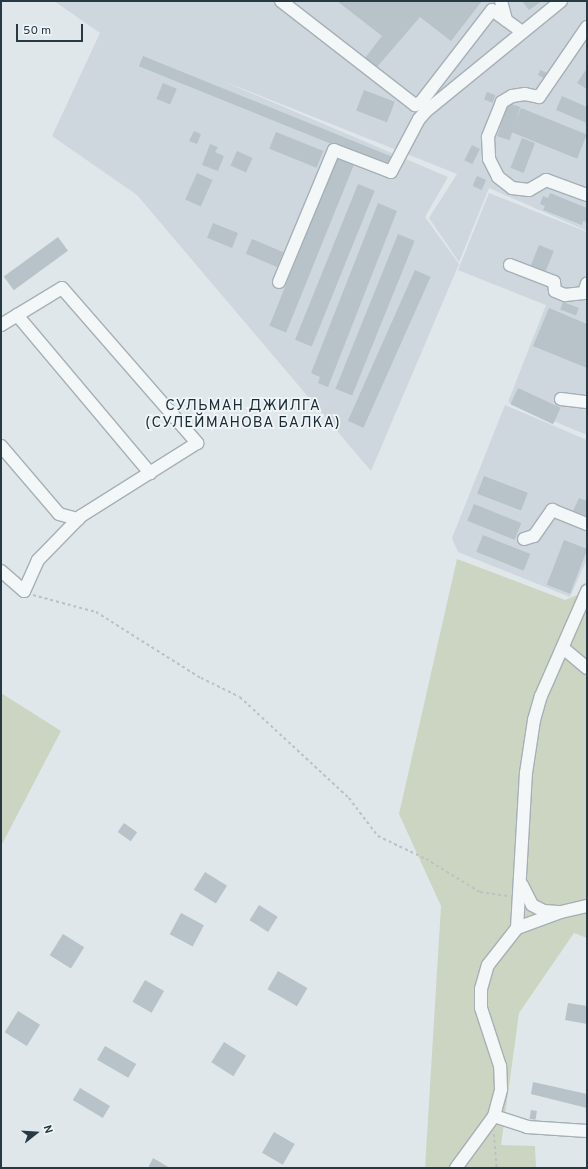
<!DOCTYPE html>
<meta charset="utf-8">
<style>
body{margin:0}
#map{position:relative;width:588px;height:1169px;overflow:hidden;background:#e0e7eb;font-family:Overpass,sans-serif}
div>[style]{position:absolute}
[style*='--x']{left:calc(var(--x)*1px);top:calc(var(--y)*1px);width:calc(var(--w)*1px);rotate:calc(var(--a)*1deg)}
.built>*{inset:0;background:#ced7dd}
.green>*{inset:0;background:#ccd5c1}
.building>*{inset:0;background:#b7c2c9;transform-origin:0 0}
.path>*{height:1.5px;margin-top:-0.75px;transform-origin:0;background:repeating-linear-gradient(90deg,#bbc2c6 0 3px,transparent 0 6px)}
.roads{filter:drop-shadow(1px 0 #a5b0b6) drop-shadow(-1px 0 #a5b0b6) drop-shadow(0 1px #a5b0b6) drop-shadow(0 -1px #a5b0b6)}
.minor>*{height:12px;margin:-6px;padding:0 6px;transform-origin:6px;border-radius:6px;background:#f4f7f8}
span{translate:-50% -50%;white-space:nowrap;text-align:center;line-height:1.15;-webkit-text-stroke:3.5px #f0f6f8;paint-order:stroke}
.neighbourhood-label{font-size:15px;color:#1a2b34;letter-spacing:1px}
.frame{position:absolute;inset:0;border:2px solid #273a44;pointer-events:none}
.north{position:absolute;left:16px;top:1113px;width:40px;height:40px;-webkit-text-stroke:3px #f0f6f8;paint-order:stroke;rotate:73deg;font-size:11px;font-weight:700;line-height:16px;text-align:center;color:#273a44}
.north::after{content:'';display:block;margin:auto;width:14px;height:18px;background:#273a44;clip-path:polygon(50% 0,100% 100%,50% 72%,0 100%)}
.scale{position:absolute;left:16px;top:24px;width:67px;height:18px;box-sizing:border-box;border:2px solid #273a44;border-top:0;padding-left:5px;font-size:12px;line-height:14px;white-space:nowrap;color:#273a44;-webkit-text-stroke:3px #f0f6f8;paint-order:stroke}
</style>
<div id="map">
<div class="built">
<i style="clip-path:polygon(54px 1px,587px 1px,587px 231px,489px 188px,459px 262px,429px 218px,457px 174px,218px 79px,448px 177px,425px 217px,459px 264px,371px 471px,137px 195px,52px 136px,100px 33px)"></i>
<i style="clip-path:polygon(489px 193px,587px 232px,587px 435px,508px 402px,546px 305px,458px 270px)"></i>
<i style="clip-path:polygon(505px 405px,587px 440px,587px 559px,570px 597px,458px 552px,452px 538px)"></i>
</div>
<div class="green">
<i style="clip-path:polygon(457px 559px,565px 600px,580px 594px,587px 583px,587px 938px,574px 933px,519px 1013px,501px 1145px,535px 1146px,536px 1168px,425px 1168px,441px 906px,399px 814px)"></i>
<i style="clip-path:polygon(1px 693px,61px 731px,1px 846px)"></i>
</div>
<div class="building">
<i style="clip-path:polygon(337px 1px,482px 1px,451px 41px,420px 17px,377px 67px,365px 58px,382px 36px)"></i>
<i style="clip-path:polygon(522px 1px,542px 1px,529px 10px)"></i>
<i style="left:143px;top:56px;width:268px;height:11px;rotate:22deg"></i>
<i style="clip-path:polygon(587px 68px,587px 89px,577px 83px)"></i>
<i style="clip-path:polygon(540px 70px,548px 73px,545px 79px,538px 75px)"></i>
<i style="left:163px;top:83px;width:15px;height:17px;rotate:23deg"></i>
<i style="left:364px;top:90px;width:33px;height:22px;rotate:21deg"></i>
<i style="left:487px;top:92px;width:9px;height:8px;rotate:21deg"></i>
<i style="clip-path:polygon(562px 96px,587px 107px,587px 123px,556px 110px)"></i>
<i style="left:508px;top:103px;width:13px;height:35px;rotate:18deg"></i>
<i style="left:521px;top:108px;width:71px;height:26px;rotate:22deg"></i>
<i style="clip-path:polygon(194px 131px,201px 134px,197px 144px,189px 141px)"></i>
<i style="left:276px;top:132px;width:51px;height:18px;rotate:22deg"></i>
<i style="left:522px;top:138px;width:14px;height:32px;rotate:21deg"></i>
<i style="clip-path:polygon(210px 144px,218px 147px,215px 152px,224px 156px,218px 171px,202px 165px)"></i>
<i style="left:472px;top:145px;width:9px;height:17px;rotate:27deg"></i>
<i style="left:237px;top:151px;width:17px;height:16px;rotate:24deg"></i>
<i style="left:338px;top:156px;width:18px;height:183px;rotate:22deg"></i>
<i style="left:197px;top:173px;width:17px;height:29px;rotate:24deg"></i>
<i style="left:477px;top:176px;width:10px;height:11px;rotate:24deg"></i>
<i style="left:358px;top:184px;width:18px;height:168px;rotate:22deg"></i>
<i style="clip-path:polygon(550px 193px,587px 208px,587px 222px,583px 221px,582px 225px,543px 210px,545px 206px,540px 204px,543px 196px,548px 198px)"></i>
<i style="clip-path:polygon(378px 203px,397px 211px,328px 387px,318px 383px,320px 377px,311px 373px)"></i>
<i style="left:213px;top:223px;width:27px;height:16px;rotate:22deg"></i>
<i style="left:398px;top:234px;width:18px;height:167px;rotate:22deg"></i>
<i style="left:58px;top:237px;width:17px;height:67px;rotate:54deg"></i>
<i style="left:252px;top:239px;width:34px;height:16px;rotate:23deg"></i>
<i style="left:539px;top:245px;width:16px;height:24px;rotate:22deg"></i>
<i style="left:415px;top:270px;width:17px;height:165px;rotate:24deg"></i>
<i style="left:563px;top:302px;width:17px;height:8px;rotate:21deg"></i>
<i style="clip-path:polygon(549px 308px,587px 324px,587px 368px,533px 346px)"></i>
<i style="left:518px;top:388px;width:47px;height:18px;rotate:25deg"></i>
<i style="left:484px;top:476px;width:47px;height:19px;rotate:21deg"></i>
<i style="clip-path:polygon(579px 498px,587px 501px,587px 516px,573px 511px)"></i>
<i style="left:474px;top:504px;width:51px;height:18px;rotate:22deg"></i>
<i style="left:483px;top:535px;width:51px;height:18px;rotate:22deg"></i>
<i style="left:564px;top:540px;width:25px;height:48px;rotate:21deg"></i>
<i style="left:124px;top:823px;width:16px;height:11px;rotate:35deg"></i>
<i style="left:205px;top:872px;width:26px;height:21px;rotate:32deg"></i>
<i style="left:259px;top:905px;width:22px;height:18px;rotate:32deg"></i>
<i style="left:181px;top:913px;width:26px;height:24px;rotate:28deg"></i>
<i style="left:63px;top:934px;width:25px;height:25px;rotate:32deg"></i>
<i style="left:278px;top:971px;width:34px;height:21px;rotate:30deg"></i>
<i style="left:145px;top:980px;width:22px;height:25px;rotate:30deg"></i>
<i style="clip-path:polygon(568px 1003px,587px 1006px,587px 1024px,565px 1020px)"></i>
<i style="left:18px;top:1011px;width:26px;height:25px;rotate:32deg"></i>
<i style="left:224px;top:1042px;width:26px;height:24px;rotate:32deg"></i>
<i style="left:105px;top:1046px;width:36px;height:16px;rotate:30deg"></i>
<i style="clip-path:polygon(533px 1082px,587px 1094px,587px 1108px,531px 1094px)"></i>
<i style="left:80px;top:1088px;width:35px;height:14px;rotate:31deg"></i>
<i style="left:531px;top:1110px;width:6px;height:9px;rotate:9deg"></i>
<i style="left:274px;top:1132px;width:24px;height:24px;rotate:30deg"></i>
<i style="clip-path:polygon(153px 1158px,170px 1168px,148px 1168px)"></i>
</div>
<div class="path">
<i style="--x:33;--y:595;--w:65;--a:15.1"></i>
<i style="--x:96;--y:612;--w:124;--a:32.2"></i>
<i style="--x:201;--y:678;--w:43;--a:26"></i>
<i style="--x:240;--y:697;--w:149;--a:42.8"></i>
<i style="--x:349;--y:798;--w:48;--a:52.7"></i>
<i style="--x:378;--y:836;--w:53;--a:25.6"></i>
<i style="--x:426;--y:859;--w:63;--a:31.4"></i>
<i style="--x:480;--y:892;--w:28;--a:8"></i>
<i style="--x:494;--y:1134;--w:34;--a:85"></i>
</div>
<div class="roads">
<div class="minor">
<i style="--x:281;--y:1;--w:170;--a:37.8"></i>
<i style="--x:415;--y:105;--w:7;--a:-27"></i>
<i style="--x:421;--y:102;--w:116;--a:-52.3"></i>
<i style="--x:492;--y:10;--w:37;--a:36"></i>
<i style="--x:501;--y:1;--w:20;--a:75"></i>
<i style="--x:587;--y:27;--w:85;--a:124.4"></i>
<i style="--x:539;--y:97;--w:14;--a:-168"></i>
<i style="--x:525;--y:94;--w:13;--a:171"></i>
<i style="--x:512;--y:96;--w:12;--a:149"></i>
<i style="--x:502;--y:102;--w:38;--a:112"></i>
<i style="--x:488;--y:137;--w:22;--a:87"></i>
<i style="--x:489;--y:159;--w:20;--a:63"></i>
<i style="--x:498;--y:177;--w:18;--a:38"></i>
<i style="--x:512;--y:188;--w:17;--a:7"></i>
<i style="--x:529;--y:190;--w:20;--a:-30"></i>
<i style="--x:546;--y:180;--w:44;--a:20.1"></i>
<i style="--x:510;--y:265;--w:47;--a:21.1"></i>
<i style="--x:554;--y:282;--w:9;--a:84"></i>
<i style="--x:555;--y:291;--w:11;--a:22"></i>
<i style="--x:565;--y:295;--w:19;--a:-6"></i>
<i style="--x:584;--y:293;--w:10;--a:-73"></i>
<i style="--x:279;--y:282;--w:143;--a:-67.4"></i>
<i style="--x:334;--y:150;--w:61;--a:21.1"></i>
<i style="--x:391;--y:172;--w:60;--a:-62.2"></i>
<i style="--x:419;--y:119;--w:11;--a:-49"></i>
<i style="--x:426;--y:111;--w:174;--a:-39.2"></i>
<i style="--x:17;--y:315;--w:207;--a:49.9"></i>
<i style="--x:1;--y:325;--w:71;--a:-31.2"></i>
<i style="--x:62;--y:288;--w:206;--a:48.9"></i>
<i style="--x:197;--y:443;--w:137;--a:147.8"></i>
<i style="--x:81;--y:516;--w:62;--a:134.3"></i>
<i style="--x:38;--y:560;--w:34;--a:114"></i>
<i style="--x:24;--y:591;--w:30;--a:-139"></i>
<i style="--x:561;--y:399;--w:26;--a:7"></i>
<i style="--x:1;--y:446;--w:89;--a:49.5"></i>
<i style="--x:59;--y:514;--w:20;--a:15"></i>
<i style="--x:524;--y:539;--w:10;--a:-17"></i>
<i style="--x:534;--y:536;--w:32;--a:-55"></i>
<i style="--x:552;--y:510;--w:38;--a:22"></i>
<i style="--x:563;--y:648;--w:31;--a:40"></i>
<i style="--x:522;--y:885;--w:22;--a:63"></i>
<i style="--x:532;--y:905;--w:13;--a:27"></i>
<i style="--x:544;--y:911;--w:14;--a:4"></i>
<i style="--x:517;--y:928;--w:47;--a:-20"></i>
<i style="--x:561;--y:912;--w:27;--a:-13"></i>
<i style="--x:494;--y:1116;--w:35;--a:18"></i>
<i style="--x:527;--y:1127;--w:60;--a:3.8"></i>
<i style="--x:456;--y:1168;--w:64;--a:-53.8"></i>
<i style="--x:494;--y:1116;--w:28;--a:-75"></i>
<i style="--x:501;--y:1089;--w:23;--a:-92"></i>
<i style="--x:500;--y:1066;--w:61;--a:-108.1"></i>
<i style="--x:481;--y:1008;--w:19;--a:-90"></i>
<i style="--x:481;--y:989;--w:25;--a:-74"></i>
<i style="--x:488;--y:965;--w:47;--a:-51.9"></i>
<i style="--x:517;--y:928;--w:155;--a:-86.7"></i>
<i style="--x:526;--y:773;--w:54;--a:-81.4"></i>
<i style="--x:534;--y:720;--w:25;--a:-74"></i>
<i style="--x:541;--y:696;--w:115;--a:-66.3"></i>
</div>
</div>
<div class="neighbourhood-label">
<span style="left:243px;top:415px">СУЛЬМАН ДЖИЛГА<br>(СУЛЕЙМАНОВА БАЛКА)</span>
</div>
<div class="frame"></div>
<div class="north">N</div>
<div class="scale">50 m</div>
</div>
